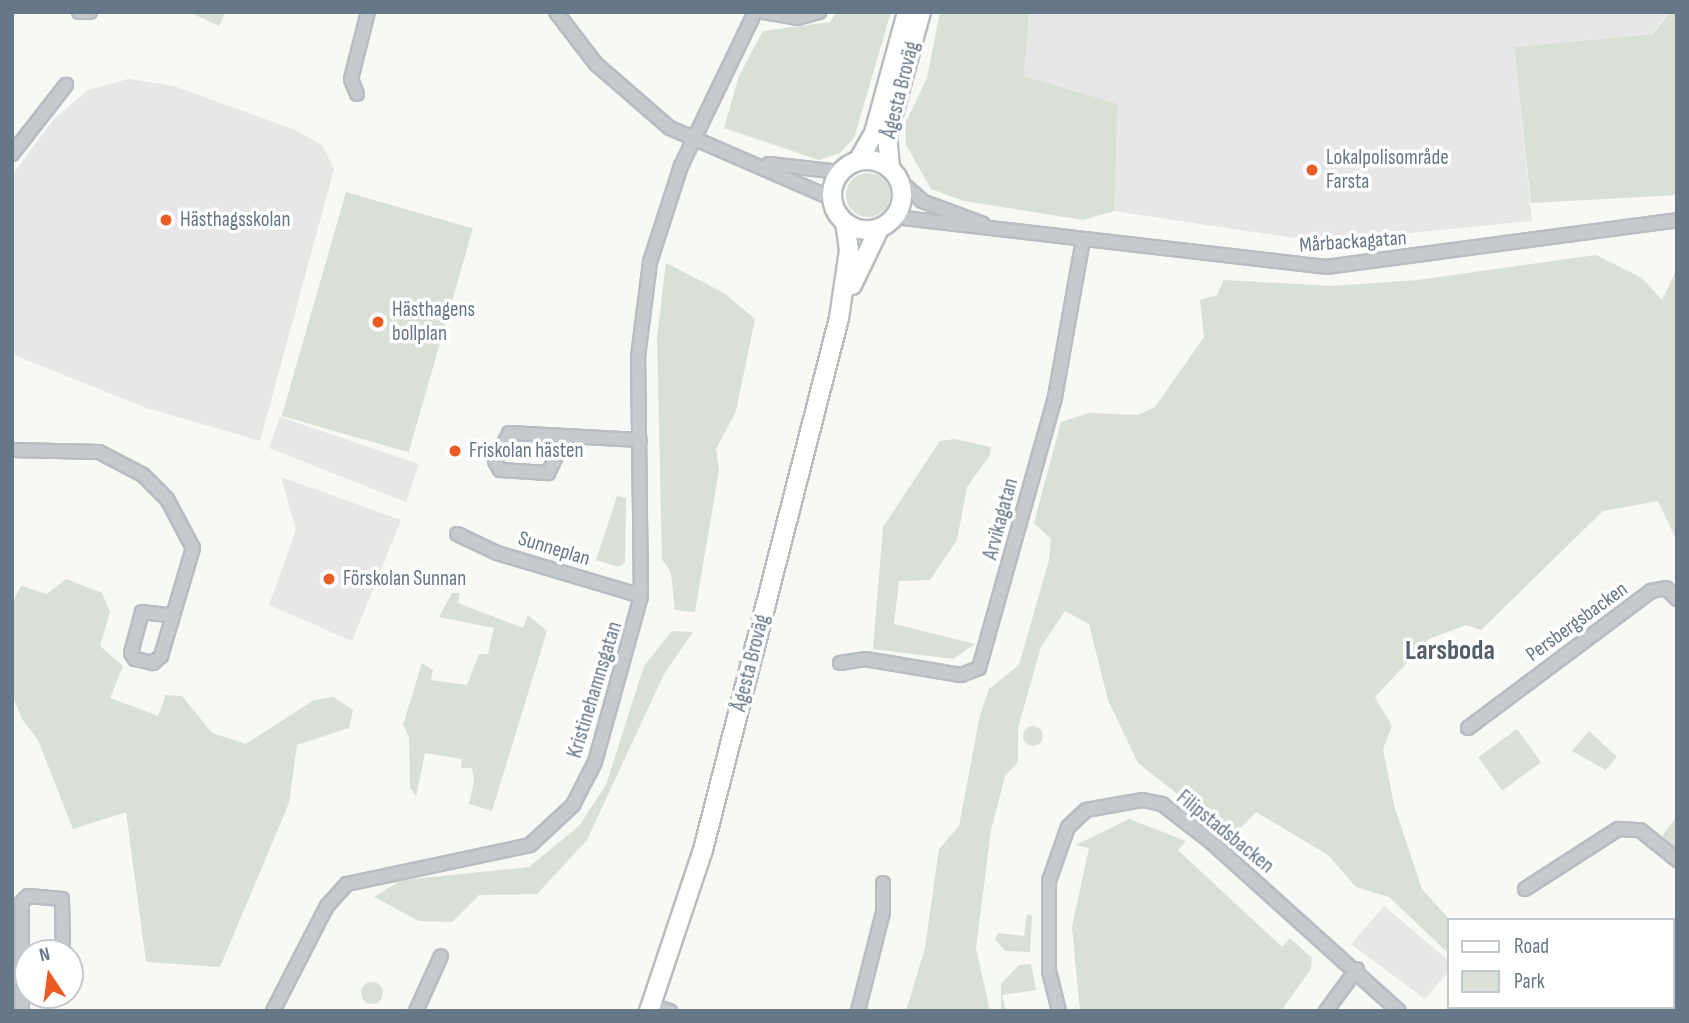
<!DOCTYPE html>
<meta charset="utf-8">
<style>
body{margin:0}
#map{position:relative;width:1689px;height:1023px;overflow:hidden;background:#f8f8f5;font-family:"Sofia Sans Condensed",sans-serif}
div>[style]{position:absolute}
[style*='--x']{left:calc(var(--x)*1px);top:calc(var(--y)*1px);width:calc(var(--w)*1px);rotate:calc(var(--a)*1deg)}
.built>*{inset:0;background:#e6e7e6}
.green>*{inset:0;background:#d9e0d6;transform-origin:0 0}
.round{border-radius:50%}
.roads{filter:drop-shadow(2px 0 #b8bdc2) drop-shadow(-2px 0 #b8bdc2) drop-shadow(0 2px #b8bdc2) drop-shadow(0 -2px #b8bdc2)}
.street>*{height:12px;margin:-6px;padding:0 6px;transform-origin:6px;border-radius:6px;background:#c6cacd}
.secondary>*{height:18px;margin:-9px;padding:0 9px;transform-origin:9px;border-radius:9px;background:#fff}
.secondary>.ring{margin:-9px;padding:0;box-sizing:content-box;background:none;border:18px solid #fff;border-radius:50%}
.dots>*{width:19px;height:19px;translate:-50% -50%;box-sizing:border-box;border:4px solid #fff;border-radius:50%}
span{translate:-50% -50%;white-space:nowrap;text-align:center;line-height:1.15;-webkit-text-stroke:7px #fff;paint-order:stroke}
.street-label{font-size:21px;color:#667787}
.poi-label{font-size:21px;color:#667787}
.left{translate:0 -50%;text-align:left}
.district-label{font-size:28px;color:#54606c;font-weight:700}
.frame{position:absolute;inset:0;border:14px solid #667787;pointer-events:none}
.legend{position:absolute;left:1447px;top:918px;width:228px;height:91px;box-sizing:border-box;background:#fff;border:2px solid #c2c9cf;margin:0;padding:9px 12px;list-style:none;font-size:21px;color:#667787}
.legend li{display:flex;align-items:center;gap:14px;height:35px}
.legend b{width:35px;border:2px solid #c2c9cf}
.north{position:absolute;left:14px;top:939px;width:70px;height:70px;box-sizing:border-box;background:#fff;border:2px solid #c2c9cf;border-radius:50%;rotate:347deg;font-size:19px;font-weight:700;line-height:28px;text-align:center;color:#667787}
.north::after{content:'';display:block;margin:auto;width:24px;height:32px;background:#ea5c23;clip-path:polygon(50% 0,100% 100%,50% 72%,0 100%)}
</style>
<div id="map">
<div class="built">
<i style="clip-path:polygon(1029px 12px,1669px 12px,1652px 34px,1514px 47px,1532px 221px,1321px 242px,1114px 211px,1118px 104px,1024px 76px)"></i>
<i style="clip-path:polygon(128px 79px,174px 86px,295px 130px,322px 145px,334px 169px,260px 441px,144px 407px,12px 354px,12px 175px,54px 119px,88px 90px)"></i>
<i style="clip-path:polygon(280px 417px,419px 464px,406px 502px,269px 448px)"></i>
<i style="clip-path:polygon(281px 477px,401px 520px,352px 641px,269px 605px,296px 530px)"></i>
<i style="clip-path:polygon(1384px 906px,1449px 961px,1449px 971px,1425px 999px,1351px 944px)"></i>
</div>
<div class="green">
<i style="clip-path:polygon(189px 12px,226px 12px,219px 26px)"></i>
<i style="clip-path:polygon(837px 12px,891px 12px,854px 138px,840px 153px,819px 160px,724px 128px,739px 76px,763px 31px,830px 22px)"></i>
<i style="clip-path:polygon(940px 12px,1029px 12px,1024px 76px,1118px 104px,1114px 211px,1083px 220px,964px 201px,931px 189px,906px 145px,905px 124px,927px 78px)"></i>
<i style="clip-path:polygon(1670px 12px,1677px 12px,1677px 195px,1531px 203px,1514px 47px,1653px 34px)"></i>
<i class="round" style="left:846px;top:173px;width:44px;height:44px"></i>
<i style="left:346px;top:192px;width:132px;height:233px;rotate:16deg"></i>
<i style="clip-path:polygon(1596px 255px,1642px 278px,1662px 300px,1677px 269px,1677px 541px,1658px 501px,1603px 511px,1481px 630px,1466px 625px,1429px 639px,1375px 697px,1392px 726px,1383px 749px,1394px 805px,1422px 889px,1450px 920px,1449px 954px,1389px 897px,1356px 887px,1328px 855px,1256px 812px,1232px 837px,1138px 763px,1108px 700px,1089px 624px,1065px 611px,1041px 647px,1018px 728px,1018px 762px,1005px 776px,991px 830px,976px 948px,990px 1011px,906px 1011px,925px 948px,939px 849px,959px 826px,980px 715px,989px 689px,1019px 665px,1049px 560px,1051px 539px,1034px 523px,1061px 422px,1089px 413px,1138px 415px,1155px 407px,1204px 337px,1200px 300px,1217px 295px,1224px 280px,1331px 286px,1418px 280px)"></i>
<i style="clip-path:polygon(666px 263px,724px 293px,755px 319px,736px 411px,716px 449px,719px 470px,695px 612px,675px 610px,671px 573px,662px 559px,657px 337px)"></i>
<i style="clip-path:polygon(955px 439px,991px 447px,990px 455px,967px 487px,957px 540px,930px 580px,899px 581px,894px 624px,975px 644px,953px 659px,873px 649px,883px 527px,940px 441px)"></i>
<i style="clip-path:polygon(617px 496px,626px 498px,625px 562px,619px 567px,596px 560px)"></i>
<i style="clip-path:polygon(66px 579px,102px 593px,110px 612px,100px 646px,123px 666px,110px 698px,158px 716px,166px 695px,182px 696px,212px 733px,246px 744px,314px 700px,333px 697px,353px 710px,349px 728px,297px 745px,289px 803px,220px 967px,146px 962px,126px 812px,73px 829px,38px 740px,22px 719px,12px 695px,12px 603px,21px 586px,47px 594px)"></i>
<i style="clip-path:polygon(452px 593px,460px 593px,458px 603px,523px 628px,528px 615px,547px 631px,492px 811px,469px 804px,474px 782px,472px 768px,461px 768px,462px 759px,425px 753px,416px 797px,410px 787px,409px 737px,403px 725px,422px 663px,433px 670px,431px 680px,467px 685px,479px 654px,488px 654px,494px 628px,439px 617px)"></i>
<i style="clip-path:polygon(672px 631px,693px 632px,664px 674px,587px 840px,537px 894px,479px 895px,452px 922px,419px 921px,374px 897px,402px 880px,529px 867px,579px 826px,606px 785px,644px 666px)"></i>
<i class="round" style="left:1023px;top:726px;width:20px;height:20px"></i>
<i style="left:1517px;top:729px;width:41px;height:48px;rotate:54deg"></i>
<i style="clip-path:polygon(1589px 731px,1617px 757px,1606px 770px,1572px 751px)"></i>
<i style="clip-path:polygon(1677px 816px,1677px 850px,1662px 836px)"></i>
<i style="clip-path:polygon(1129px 819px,1186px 841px,1178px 850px,1282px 947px,1290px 938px,1312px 958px,1311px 969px,1281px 1011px,1080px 1011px,1072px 927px,1089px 848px,1076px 845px)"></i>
<i style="clip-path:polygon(1027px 914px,1032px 916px,1030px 952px,1005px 951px,995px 939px,998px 933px,1024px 936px)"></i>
<i style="clip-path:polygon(1031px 964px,1036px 990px,1002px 995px,1006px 1010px,1001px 1011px,1001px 984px,1019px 965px)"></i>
<i class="round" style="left:361px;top:982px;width:22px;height:22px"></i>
</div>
<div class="roads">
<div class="street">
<i style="--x:79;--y:12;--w:11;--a:0"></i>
<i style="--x:556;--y:12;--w:66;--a:52.4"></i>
<i style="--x:596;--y:64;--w:98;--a:40.9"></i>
<i style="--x:670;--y:128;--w:176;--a:23.5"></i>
<i style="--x:764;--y:12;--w:34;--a:10"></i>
<i style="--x:797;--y:18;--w:23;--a:-15"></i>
<i style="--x:357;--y:94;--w:16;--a:-112"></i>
<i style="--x:351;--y:79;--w:69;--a:-75.8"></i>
<i style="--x:12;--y:154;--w:88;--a:-52"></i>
<i style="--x:769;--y:164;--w:71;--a:6.4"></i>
<i style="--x:900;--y:181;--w:30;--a:42"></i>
<i style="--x:922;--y:201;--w:65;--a:20.7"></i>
<i style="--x:895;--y:217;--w:434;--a:6.6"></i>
<i style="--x:1326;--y:267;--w:354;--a:-7.6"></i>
<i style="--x:565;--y:437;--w:40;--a:115"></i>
<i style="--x:548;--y:473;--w:48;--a:-176.4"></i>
<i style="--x:500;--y:470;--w:10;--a:-119"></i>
<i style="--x:495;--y:461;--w:31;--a:-63"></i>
<i style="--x:509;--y:433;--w:131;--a:3.1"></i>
<i style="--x:12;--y:450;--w:87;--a:1.3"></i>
<i style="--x:99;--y:452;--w:50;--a:27.6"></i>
<i style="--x:143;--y:475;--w:34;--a:45"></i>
<i style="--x:167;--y:499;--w:55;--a:62"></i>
<i style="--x:193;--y:548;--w:113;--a:106.5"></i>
<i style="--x:161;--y:656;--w:11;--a:139"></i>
<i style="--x:153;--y:663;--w:18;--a:-167"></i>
<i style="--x:135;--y:659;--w:7;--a:-124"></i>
<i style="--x:131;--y:653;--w:42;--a:-75"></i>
<i style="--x:142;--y:612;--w:31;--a:7"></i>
<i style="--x:457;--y:534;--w:44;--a:25.4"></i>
<i style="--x:497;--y:553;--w:150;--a:16.6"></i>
<i style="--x:840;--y:663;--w:25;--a:-9"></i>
<i style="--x:865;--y:659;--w:97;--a:9.5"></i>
<i style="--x:961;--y:675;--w:19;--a:-21"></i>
<i style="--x:979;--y:668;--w:281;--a:-74.3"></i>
<i style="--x:1055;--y:397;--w:159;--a:-79.9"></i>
<i style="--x:1468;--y:728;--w:229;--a:-36.8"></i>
<i style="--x:1651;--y:591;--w:15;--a:-11"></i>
<i style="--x:1666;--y:588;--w:16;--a:45"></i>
<i style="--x:1525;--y:889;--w:111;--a:-32.8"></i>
<i style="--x:1618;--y:829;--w:22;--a:3"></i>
<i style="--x:1640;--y:830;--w:48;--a:39"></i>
<i style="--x:1673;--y:977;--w:6;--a:-45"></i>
<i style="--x:651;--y:1005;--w:20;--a:18"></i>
<i style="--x:22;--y:1011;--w:109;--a:-90"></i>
<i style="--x:22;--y:902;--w:8;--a:-45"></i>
<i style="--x:28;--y:896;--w:34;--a:5"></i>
<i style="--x:62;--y:899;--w:54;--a:88.9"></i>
<i style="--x:273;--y:1011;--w:118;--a:-62.8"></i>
<i style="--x:327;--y:906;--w:30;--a:-48"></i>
<i style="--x:347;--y:884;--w:187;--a:-12"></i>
<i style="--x:530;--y:845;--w:59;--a:-42.9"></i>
<i style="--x:573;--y:805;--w:48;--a:-62.9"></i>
<i style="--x:595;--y:762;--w:172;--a:-74.5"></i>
<i style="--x:641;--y:596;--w:239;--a:-90.7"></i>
<i style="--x:638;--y:357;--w:96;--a:-82.8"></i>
<i style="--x:650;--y:262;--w:101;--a:-72.1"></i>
<i style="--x:681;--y:166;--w:171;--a:-64.3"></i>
<i style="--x:416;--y:1011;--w:60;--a:-65.6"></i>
<i style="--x:858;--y:1011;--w:102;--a:-75.8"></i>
<i style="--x:883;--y:912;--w:29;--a:-90"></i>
<i style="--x:1059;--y:1011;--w:41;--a:-104"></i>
<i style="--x:1049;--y:971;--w:90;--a:-90"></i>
<i style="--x:1049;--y:881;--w:57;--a:-70.6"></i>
<i style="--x:1068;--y:827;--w:25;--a:-43"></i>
<i style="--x:1086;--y:810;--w:58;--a:-10"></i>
<i style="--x:1143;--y:800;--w:19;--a:12"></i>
<i style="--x:1162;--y:804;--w:61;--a:37.6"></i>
<i style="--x:1210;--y:841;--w:254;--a:42"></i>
<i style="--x:1326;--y:1011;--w:52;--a:-53.6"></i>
<i style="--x:1638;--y:1011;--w:6;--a:-45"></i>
</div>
<div class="secondary">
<i class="ring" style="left:832px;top:160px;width:52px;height:52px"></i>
<i style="--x:858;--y:161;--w:32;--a:-60"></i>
<i style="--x:874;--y:133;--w:125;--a:-74.7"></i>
<i style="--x:890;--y:168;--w:32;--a:-95"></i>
<i style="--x:887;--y:136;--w:129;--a:-74.7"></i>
<i style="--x:852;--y:285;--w:62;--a:-64.3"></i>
<i style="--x:649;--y:1011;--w:170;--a:-71.5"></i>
<i style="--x:703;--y:850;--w:549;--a:-75.66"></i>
<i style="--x:839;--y:318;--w:69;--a:-81.6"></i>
<i style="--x:849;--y:250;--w:27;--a:-98"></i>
</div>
</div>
<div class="dots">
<i style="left:1312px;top:170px;background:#ea5c23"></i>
<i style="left:166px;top:220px;background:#ea5c23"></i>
<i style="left:378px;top:322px;background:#ea5c23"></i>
<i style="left:455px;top:451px;background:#ea5c23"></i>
<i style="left:329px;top:579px;background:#ea5c23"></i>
</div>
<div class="street-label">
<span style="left:901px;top:90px;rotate:-76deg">Ågesta Broväg</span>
<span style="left:1353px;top:242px;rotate:-4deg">Mårbackagatan</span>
<span style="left:1001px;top:519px;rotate:-75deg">Arvikagatan</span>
<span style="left:554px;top:549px;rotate:17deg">Sunneplan</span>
<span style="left:1577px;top:622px;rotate:-36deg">Persbergsbacken</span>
<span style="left:751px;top:663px;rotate:-76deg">Ågesta Broväg</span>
<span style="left:595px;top:690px;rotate:-73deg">Kristinehamnsgatan</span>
<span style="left:1225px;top:832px;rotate:39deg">Filipstadsbacken</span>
</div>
<div class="poi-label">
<span class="left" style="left:1326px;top:170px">Lokalpolisområde<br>Farsta</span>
<span class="left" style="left:180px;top:220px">Hästhagsskolan</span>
<span class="left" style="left:392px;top:322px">Hästhagens<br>bollplan</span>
<span class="left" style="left:469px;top:451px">Friskolan hästen</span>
<span class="left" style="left:343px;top:579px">Förskolan Sunnan</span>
</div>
<div class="district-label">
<span style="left:1450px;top:651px">Larsboda</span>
</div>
<div class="frame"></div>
<ul class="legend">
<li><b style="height:9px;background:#fff"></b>Road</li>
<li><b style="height:19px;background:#d9e0d6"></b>Park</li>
</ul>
<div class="north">N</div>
</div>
